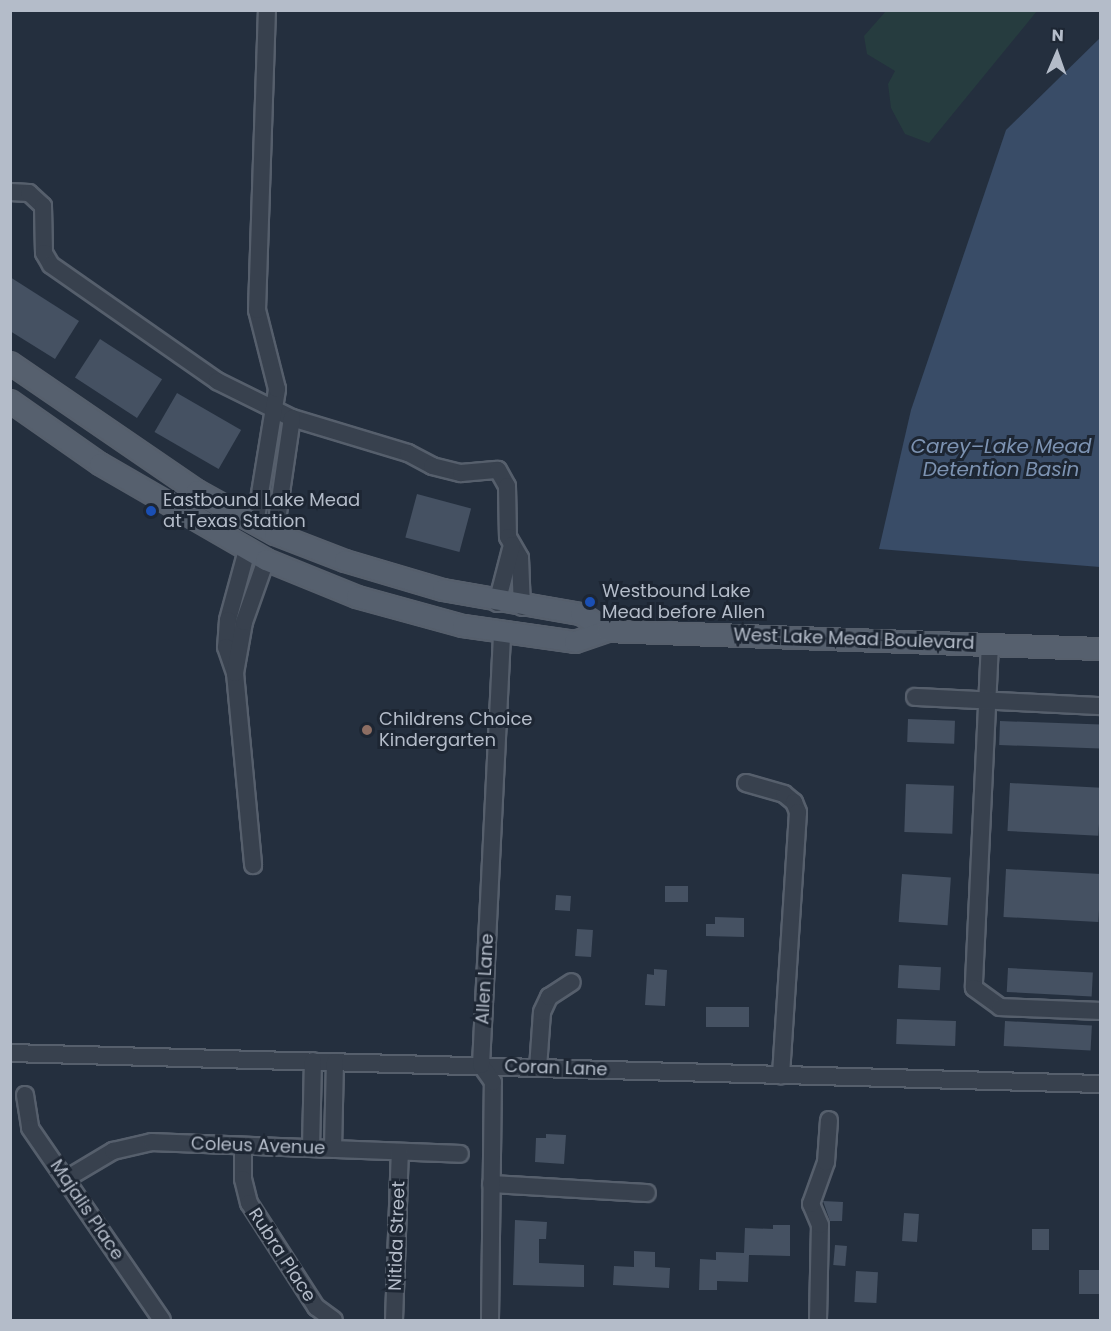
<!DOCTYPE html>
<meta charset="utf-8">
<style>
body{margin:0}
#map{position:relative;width:1111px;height:1331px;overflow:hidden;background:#242f3e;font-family:Poppins,sans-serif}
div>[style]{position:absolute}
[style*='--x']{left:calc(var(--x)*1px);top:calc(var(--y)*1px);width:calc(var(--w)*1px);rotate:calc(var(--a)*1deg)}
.green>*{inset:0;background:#263c3f}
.water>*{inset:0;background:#394c67}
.building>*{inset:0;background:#455162;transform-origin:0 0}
.roads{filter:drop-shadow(2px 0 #565f6c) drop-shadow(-2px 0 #565f6c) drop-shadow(0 2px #565f6c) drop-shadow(0 -2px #565f6c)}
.minor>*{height:16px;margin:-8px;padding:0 8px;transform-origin:8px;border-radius:8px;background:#38414e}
.major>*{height:20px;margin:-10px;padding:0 10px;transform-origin:10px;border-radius:10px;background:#56606e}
.dots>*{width:16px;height:16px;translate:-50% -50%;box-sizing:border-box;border:3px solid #1d2633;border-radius:50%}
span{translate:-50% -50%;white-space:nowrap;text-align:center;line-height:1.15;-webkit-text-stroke:6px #1d2633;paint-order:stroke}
.poi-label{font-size:18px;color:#b4bcc9}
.left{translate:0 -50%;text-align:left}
.street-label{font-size:18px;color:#b4bcc9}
.water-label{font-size:20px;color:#7c92b1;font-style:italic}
.frame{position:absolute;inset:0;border:12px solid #b4bcc9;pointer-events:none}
.north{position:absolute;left:1027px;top:24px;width:60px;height:60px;-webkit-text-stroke:4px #1d2633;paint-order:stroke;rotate:2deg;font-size:16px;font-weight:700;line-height:24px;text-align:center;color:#b4bcc9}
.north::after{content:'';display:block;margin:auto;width:21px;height:27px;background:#b4bcc9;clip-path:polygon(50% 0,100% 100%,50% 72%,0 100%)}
</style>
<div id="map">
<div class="green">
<i style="clip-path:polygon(886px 11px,886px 10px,1037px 11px,929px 143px,905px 134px,891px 108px,888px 84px,895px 71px,867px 54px,864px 36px)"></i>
</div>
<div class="water">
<i style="clip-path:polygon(1100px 38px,1100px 567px,879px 549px,911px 410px,1006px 130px)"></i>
</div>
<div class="building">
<i style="clip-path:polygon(10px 277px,79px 321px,55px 359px,10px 331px)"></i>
<i style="left:100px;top:339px;width:74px;height:46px;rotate:33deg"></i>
<i style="left:177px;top:393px;width:74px;height:45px;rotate:30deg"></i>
<i style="left:417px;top:494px;width:56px;height:45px;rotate:15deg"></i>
<i style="left:908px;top:719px;width:47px;height:23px;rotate:2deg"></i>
<i style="left:1000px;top:721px;width:101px;height:24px;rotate:2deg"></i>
<i style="left:1010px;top:783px;width:91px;height:48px;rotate:3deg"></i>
<i style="left:906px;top:784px;width:48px;height:48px;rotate:2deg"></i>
<i style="left:1006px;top:869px;width:95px;height:48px;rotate:3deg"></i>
<i style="left:902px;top:874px;width:49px;height:48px;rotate:4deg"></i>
<i style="left:665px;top:886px;width:23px;height:16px"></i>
<i style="left:556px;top:895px;width:15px;height:15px;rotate:4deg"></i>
<i style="clip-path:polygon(715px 917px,744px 918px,744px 937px,706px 936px,706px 924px,715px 924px)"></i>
<i style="left:577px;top:929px;width:16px;height:27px;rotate:4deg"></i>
<i style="left:899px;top:965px;width:42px;height:23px;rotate:3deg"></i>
<i style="left:1008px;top:968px;width:85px;height:24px;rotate:3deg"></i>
<i style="clip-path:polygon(654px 969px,667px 970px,665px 1006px,645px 1005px,647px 974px,654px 975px)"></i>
<i style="left:706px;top:1007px;width:43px;height:20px"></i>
<i style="left:897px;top:1019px;width:59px;height:25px;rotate:2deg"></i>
<i style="left:1005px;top:1021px;width:87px;height:25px;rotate:3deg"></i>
<i style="clip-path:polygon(546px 1134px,566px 1135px,564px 1164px,535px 1162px,536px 1138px,546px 1138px)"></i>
<i style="clip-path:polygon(823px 1201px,843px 1202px,842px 1221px,830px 1221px)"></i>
<i style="left:904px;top:1213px;width:15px;height:28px;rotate:4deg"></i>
<i style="clip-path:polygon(515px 1220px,547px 1222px,546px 1239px,539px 1239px,539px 1263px,584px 1265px,584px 1287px,513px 1285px)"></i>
<i style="clip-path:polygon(773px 1225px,790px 1225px,790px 1256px,749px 1255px,748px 1282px,717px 1281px,717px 1290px,699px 1290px,700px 1259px,716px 1260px,716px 1252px,744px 1253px,745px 1228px,773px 1229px)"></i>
<i style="left:1032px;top:1229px;width:17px;height:21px"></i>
<i style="left:835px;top:1245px;width:12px;height:20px;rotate:5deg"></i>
<i style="clip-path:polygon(634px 1251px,655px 1252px,655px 1267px,670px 1268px,669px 1288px,613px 1285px,614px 1266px,634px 1267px)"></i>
<i style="left:1079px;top:1270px;width:22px;height:24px"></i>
<i style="left:856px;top:1271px;width:22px;height:31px;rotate:3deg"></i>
</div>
<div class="roads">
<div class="minor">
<i style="--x:10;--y:192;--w:19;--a:3"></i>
<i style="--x:29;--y:193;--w:19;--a:43"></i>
<i style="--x:43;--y:206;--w:47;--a:88.8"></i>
<i style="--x:44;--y:253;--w:14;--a:60"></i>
<i style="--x:51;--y:265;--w:203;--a:34.9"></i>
<i style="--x:217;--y:381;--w:84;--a:26.3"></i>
<i style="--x:292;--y:418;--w:121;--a:16.8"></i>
<i style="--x:408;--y:453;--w:27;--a:28"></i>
<i style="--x:432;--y:466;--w:30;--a:14"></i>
<i style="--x:461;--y:473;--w:37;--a:-5"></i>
<i style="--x:498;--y:470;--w:18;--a:61"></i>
<i style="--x:507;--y:486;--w:51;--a:88.9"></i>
<i style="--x:508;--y:537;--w:24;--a:60"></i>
<i style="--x:520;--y:558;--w:49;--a:87.7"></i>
<i style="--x:255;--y:524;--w:137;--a:-80.7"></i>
<i style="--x:277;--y:389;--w:81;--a:-104.2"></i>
<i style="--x:257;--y:310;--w:300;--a:-88.1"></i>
<i style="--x:275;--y:534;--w:117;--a:-81.7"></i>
<i style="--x:247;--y:550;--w:73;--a:105.2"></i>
<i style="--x:228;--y:620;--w:27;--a:94"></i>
<i style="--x:226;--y:647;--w:28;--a:71"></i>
<i style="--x:235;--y:673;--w:193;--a:84.6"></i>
<i style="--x:497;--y:603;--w:60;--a:-75.5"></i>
<i style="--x:990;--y:643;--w:345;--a:92.7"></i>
<i style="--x:974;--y:988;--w:32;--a:36"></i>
<i style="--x:1000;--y:1007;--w:100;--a:2.3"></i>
<i style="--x:235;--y:673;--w:52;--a:-80"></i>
<i style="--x:244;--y:622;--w:66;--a:-70.5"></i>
<i style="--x:915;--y:697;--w:185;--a:2.8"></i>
<i style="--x:746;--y:783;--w:40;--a:16"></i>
<i style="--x:784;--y:794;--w:13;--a:39"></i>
<i style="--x:794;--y:802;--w:11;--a:68"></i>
<i style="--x:798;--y:812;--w:264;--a:93.7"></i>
<i style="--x:10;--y:1053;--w:1090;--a:1.63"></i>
<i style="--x:538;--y:1068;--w:56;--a:-85.9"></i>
<i style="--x:542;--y:1012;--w:17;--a:-65"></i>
<i style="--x:549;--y:997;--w:27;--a:-33"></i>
<i style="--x:25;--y:1095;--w:33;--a:81"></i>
<i style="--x:30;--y:1128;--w:233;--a:55.5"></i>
<i style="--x:243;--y:1146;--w:33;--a:90"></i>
<i style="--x:243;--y:1179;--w:25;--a:76"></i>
<i style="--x:249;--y:1203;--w:124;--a:57.2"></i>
<i style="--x:316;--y:1307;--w:22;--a:36"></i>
<i style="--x:311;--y:1148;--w:87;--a:-88.7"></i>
<i style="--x:333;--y:1149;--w:87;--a:-88.7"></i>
<i style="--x:66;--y:1179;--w:55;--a:-30.8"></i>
<i style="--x:113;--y:1151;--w:40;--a:-13"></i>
<i style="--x:152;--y:1142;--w:308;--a:2.2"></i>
<i style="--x:491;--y:1184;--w:156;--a:3.3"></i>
<i style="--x:394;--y:1320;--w:168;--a:-88"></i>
<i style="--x:490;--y:1320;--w:238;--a:-89.3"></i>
<i style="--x:493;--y:1082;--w:21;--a:-125"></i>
<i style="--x:481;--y:1065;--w:433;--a:-87.2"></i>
<i style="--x:818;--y:1320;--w:95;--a:-88.8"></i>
<i style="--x:820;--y:1225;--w:23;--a:-113"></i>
<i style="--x:811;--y:1204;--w:45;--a:-70.3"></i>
<i style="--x:826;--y:1162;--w:42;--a:-85.9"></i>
</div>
<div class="major">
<i style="--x:10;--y:363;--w:227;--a:34.4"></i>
<i style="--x:197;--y:491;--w:89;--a:28.9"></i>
<i style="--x:275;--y:534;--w:75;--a:21.1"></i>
<i style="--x:345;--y:561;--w:102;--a:16.5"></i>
<i style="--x:443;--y:590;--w:140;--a:9.9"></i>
<i style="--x:581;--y:614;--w:31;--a:33"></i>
<i style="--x:10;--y:401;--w:110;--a:35"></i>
<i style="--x:100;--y:464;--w:192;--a:30"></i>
<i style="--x:266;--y:560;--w:98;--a:22.1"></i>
<i style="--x:357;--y:597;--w:110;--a:15.3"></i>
<i style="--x:463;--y:626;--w:113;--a:8.1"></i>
<i style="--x:575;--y:642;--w:34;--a:-19"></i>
<i style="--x:607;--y:631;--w:493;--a:2.1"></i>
</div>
</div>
<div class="dots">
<i style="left:151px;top:511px;background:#1a4fb4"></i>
<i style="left:590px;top:602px;background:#1a4fb4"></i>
<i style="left:367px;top:730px;background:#8d6e63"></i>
</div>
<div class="poi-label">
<span class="left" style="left:163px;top:511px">Eastbound Lake Mead<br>at Texas Station</span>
<span class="left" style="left:602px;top:602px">Westbound Lake<br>Mead before Allen</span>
<span class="left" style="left:379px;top:730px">Childrens Choice<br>Kindergarten</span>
</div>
<div class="street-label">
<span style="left:854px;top:639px;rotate:2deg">West Lake Mead Boulevard</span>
<span style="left:485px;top:979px;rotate:-87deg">Allen Lane</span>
<span style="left:556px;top:1068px;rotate:2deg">Coran Lane</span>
<span style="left:258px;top:1146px;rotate:2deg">Coleus Avenue</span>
<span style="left:87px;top:1210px;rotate:56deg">Majalis Place</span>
<span style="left:397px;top:1236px;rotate:-88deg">Nitida Street</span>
<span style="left:282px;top:1255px;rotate:57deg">Rubra Place</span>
</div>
<div class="water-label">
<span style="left:1001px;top:458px">Carey–Lake Mead<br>Detention Basin</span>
</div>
<div class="frame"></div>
<div class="north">N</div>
</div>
